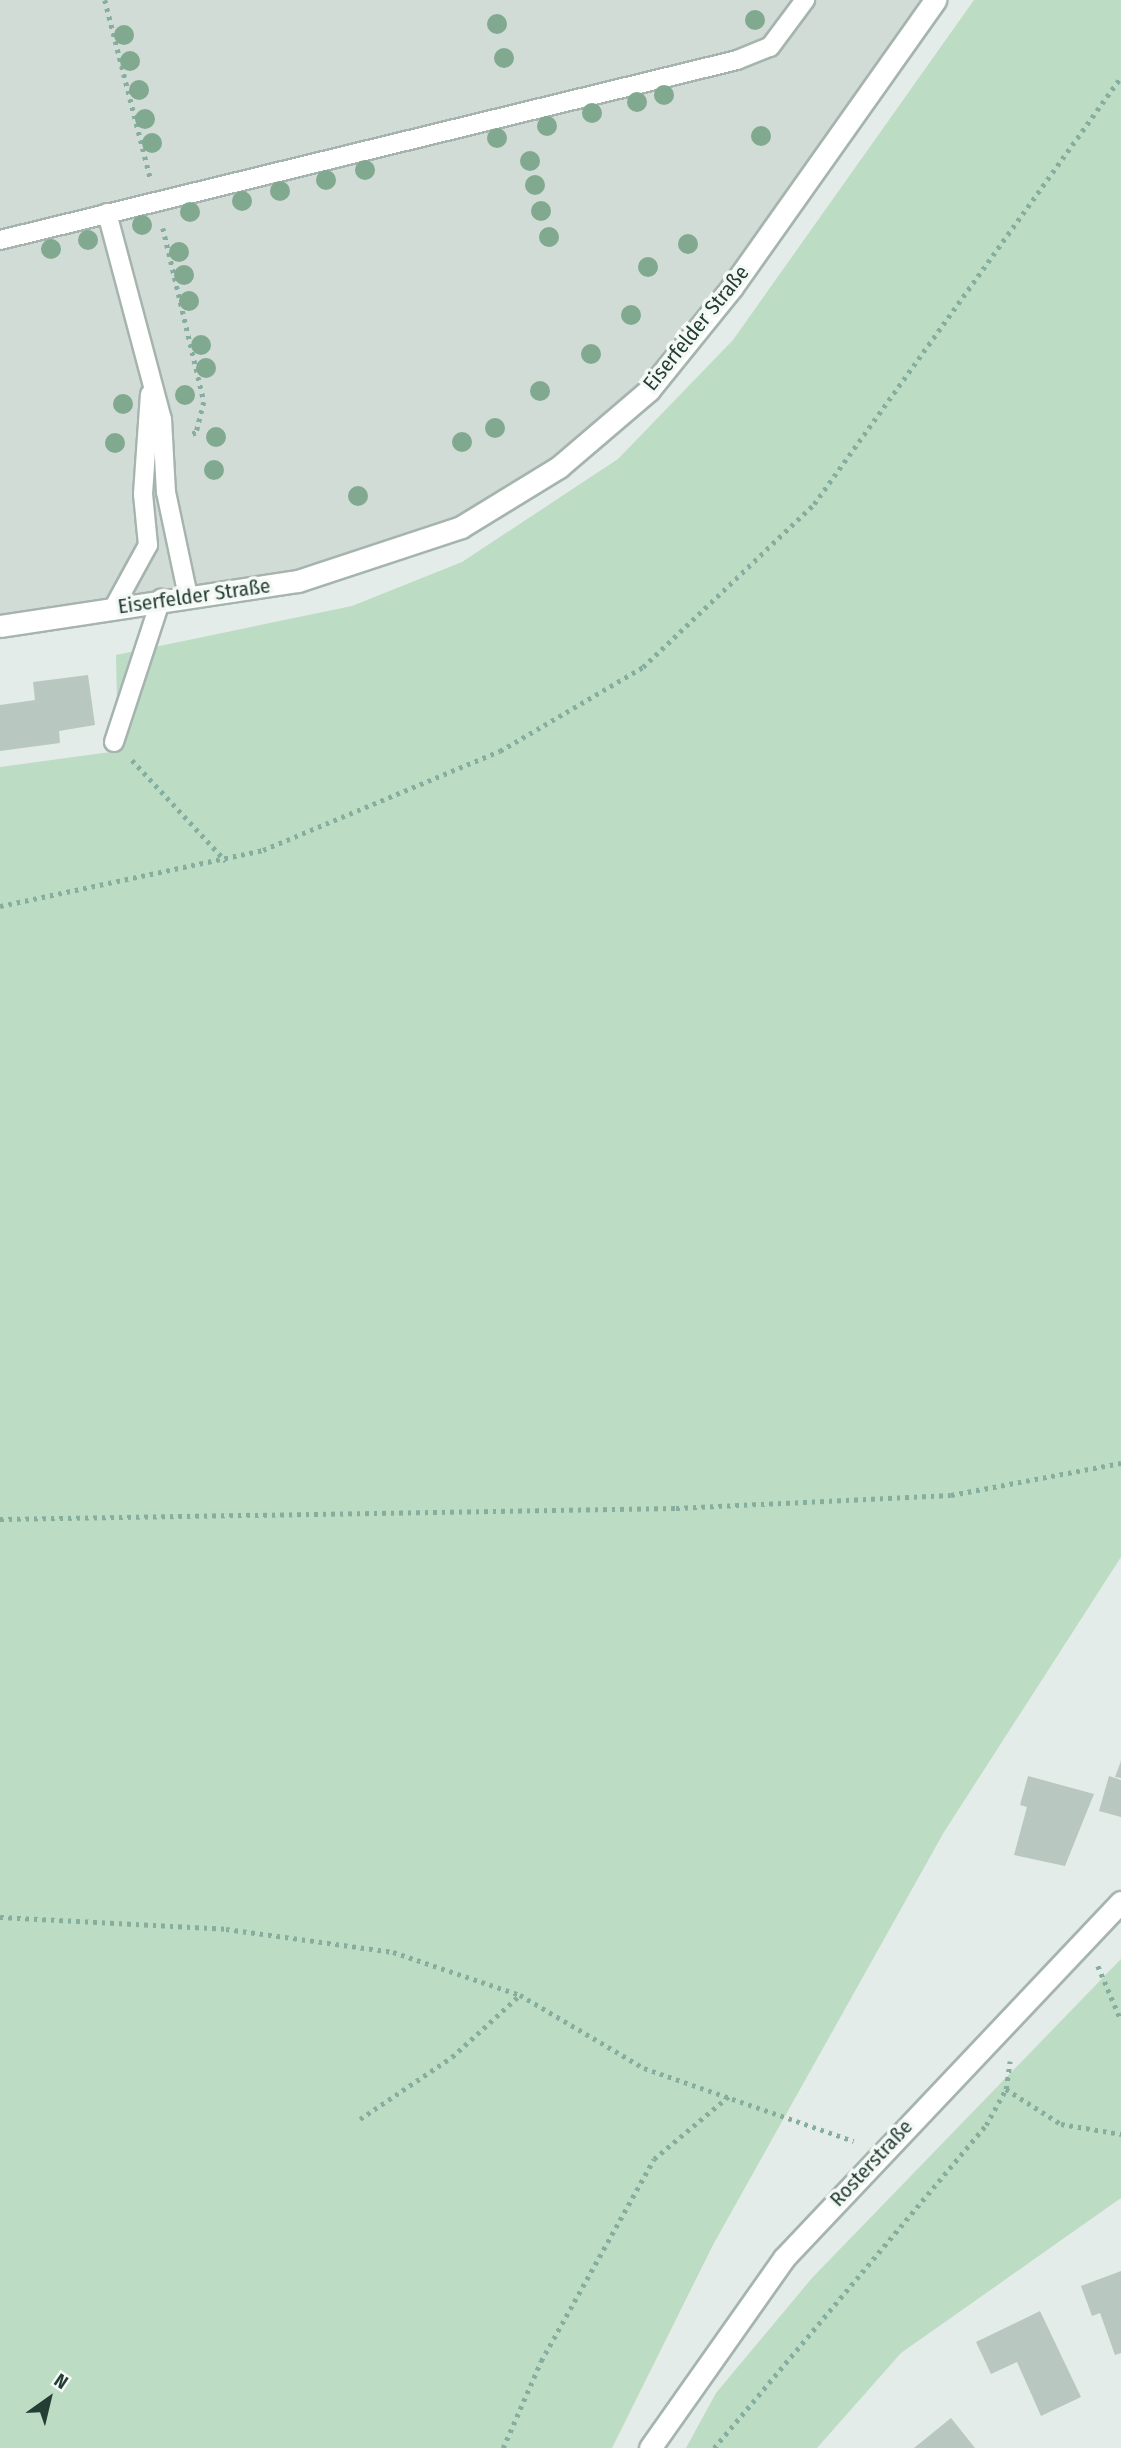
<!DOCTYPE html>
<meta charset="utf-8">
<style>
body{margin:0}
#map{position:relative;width:1121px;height:2448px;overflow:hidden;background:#e3ece8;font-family:"Fira Sans Condensed",sans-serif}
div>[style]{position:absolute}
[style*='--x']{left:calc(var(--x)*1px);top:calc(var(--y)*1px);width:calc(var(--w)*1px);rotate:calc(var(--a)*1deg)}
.built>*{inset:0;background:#d2dcd7}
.green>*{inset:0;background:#bddcc4}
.building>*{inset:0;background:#b9c7c1}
.path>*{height:4.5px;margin-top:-2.25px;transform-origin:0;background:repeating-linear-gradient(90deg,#85ae9f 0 3.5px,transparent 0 8.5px)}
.roads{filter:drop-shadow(2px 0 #a6b4af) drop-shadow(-2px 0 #a6b4af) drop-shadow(0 2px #a6b4af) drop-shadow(0 -2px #a6b4af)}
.service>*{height:18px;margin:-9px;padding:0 9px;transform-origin:9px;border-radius:9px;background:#fff}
.tertiary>*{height:21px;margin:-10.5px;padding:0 10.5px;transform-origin:10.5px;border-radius:10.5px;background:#fff}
.secondary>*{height:21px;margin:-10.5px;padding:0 10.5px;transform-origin:10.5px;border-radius:10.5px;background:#fff}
.trees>*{width:20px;height:20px;margin:-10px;border-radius:50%;background:#81a98f}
span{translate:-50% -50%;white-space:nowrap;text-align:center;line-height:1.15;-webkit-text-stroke:7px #f4f9f6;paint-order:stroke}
.street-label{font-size:21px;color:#243d35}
.north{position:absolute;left:14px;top:2364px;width:70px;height:70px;-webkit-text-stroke:5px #f4f9f6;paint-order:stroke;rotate:34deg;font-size:19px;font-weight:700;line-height:28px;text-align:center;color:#243d35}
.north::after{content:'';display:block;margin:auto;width:24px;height:32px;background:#243d35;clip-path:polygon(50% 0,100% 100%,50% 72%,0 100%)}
</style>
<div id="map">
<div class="built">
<i style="clip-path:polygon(0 0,935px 0,649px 390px,461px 527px,298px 581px,0 626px)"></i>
</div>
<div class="green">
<i style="clip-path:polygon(974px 0,1121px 0,1121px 1557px,944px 1832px,714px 2243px,612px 2448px,0 2448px,0 767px,118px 751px,116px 655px,352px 606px,462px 562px,618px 459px,733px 340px)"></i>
<i style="clip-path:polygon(1121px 1959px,1121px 2198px,901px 2353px,817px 2448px,686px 2448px,716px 2393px,812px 2278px)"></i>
</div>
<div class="building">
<i style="clip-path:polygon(88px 675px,95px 725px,59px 731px,60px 743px,0 751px,0 705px,35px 700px,33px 682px)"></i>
<i style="clip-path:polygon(1121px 1761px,1121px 1778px,1115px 1777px)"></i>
<i style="clip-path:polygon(1028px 1776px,1094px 1794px,1065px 1866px,1014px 1855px,1027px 1807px,1020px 1805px)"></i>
<i style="clip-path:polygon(1109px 1776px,1121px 1780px,1121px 1817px,1099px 1811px)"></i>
<i style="clip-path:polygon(1121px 2271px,1121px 2353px,1115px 2355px,1100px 2313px,1092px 2316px,1081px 2286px)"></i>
<i style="clip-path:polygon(1040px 2311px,1081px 2397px,1041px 2416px,1017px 2362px,991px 2374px,976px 2342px)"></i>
<i style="clip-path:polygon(951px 2418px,975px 2448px,914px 2448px)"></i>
</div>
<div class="path">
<i style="--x:105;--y:0;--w:183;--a:75.7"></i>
<i style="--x:163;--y:228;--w:179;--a:76.7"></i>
<i style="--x:204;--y:402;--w:32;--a:104"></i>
<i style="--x:196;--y:433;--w:7;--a:164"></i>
<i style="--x:132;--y:760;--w:138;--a:47.1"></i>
<i style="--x:0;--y:906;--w:269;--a:-12"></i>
<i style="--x:263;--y:850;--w:257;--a:-22.7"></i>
<i style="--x:500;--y:751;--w:166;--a:-30.4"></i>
<i style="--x:643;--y:667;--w:236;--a:-43.6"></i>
<i style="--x:814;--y:504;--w:526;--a:-54.29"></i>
<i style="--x:0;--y:1519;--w:676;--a:-0.93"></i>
<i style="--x:676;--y:1508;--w:275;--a:-2.7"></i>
<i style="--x:951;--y:1495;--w:173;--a:-10.7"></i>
<i style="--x:0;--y:1917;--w:226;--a:3"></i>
<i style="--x:226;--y:1929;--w:169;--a:7.8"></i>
<i style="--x:393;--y:1952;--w:134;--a:18.7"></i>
<i style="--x:520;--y:1995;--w:144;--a:30.5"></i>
<i style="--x:644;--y:2068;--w:222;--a:19.2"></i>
<i style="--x:1098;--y:1966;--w:59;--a:66.9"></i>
<i style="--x:1006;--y:2089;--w:65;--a:32.5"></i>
<i style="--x:1061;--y:2124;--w:61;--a:9.5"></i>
<i style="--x:360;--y:2119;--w:111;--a:-34"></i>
<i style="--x:452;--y:2057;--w:92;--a:-42.4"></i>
<i style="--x:503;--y:2448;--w:95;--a:-66.4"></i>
<i style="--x:541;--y:2361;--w:231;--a:-60.8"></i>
<i style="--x:654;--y:2159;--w:98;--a:-40"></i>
<i style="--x:714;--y:2448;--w:422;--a:-49.9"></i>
<i style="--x:986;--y:2125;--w:41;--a:-60.9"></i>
<i style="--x:1006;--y:2089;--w:28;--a:-82"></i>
</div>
<div class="roads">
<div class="service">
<i style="--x:107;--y:213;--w:213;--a:75.1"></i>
<i style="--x:162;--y:419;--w:73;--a:86.9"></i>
<i style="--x:166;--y:492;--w:106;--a:78.1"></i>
<i style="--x:0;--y:240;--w:759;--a:-13.72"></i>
<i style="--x:737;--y:60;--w:35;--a:-22"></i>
<i style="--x:770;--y:47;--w:59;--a:-53.3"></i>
<i style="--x:114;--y:607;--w:71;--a:-61.3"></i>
<i style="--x:148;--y:545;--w:51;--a:-95.6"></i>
<i style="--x:143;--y:494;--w:100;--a:-86"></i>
<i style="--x:114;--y:742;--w:151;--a:-71.8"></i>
</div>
<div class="tertiary">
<i style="--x:650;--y:2448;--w:232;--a:-54.8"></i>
<i style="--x:784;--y:2258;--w:490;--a:-46.6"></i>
</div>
<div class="secondary">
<i style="--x:0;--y:626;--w:301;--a:-8.6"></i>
<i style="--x:298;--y:581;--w:172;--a:-18.3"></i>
<i style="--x:461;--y:527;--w:115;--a:-31.5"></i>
<i style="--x:559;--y:467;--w:118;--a:-40.5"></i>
<i style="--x:649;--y:390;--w:132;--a:-51.1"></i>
<i style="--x:732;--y:287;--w:352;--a:-54.7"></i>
</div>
</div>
<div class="trees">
<i style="left:755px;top:20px"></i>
<i style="left:497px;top:24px"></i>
<i style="left:124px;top:35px"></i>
<i style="left:504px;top:58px"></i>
<i style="left:130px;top:61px"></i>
<i style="left:139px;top:90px"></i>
<i style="left:664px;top:95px"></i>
<i style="left:637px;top:102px"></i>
<i style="left:592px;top:113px"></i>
<i style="left:145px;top:119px"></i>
<i style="left:547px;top:126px"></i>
<i style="left:761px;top:136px"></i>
<i style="left:497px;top:138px"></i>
<i style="left:152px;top:143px"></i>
<i style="left:530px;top:161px"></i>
<i style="left:365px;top:170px"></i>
<i style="left:326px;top:180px"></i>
<i style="left:535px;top:185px"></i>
<i style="left:280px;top:191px"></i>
<i style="left:242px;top:201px"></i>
<i style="left:541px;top:211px"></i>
<i style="left:190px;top:212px"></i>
<i style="left:142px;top:225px"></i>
<i style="left:549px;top:237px"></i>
<i style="left:88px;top:240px"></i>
<i style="left:688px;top:244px"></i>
<i style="left:51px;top:249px"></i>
<i style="left:179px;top:252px"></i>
<i style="left:648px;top:267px"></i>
<i style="left:184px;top:275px"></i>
<i style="left:189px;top:301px"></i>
<i style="left:631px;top:315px"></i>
<i style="left:201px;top:345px"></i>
<i style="left:591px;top:354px"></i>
<i style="left:206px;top:368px"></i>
<i style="left:540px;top:391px"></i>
<i style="left:185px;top:395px"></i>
<i style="left:123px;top:404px"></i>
<i style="left:495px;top:428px"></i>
<i style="left:216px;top:437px"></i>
<i style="left:462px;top:442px"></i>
<i style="left:115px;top:443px"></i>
<i style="left:214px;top:470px"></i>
<i style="left:358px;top:496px"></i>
</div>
<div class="street-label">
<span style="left:696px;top:328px;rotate:-51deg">Eiserfelder Straße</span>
<span style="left:194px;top:596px;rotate:-8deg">Eiserfelder Straße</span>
<span style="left:871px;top:2163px;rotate:-47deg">Rosterstraße</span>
</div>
<div class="north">N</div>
</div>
